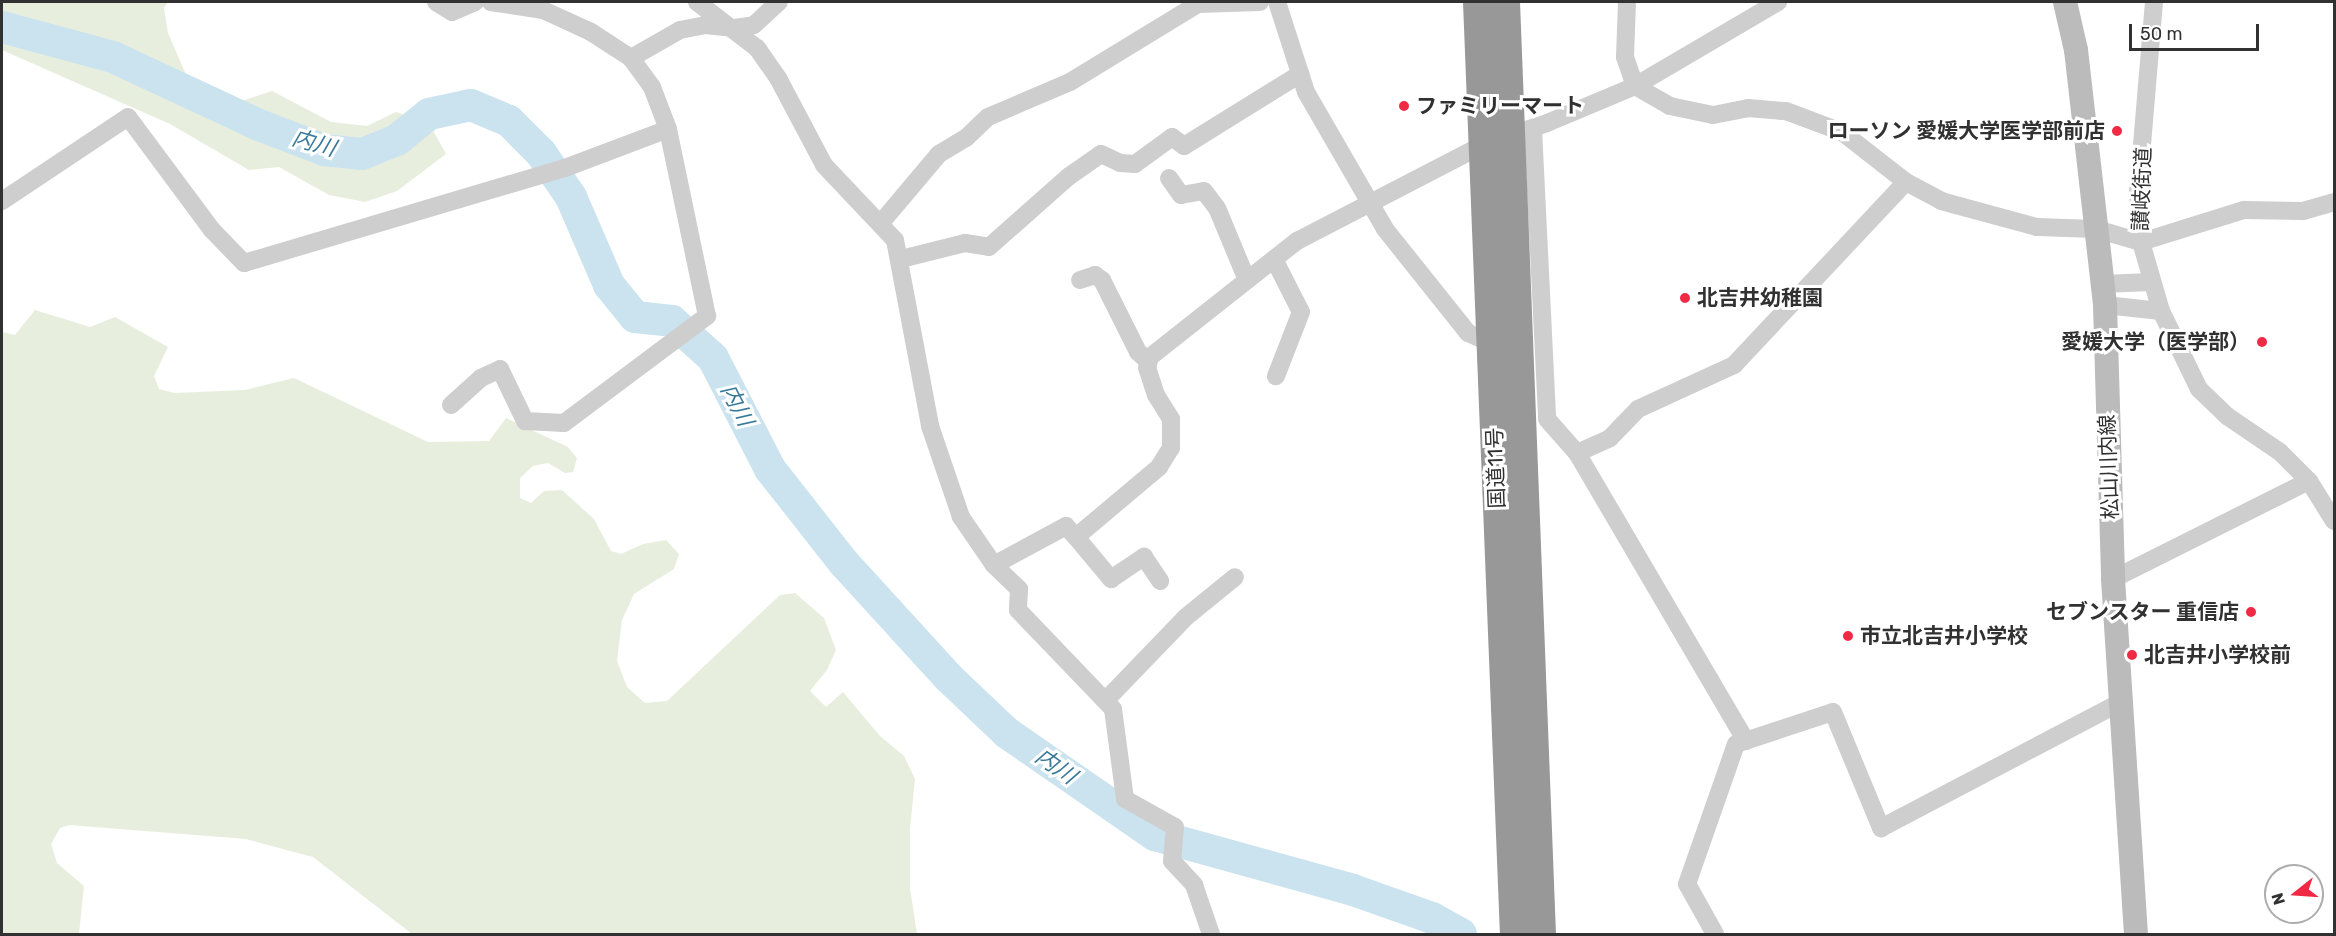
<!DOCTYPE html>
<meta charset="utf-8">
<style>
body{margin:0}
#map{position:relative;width:2336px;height:936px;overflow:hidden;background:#fff;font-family:Rubik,"Noto Sans JP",sans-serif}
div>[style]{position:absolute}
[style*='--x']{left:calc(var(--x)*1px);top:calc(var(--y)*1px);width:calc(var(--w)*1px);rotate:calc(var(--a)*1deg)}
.green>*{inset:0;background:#e8eede}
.river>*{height:32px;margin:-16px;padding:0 16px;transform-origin:16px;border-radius:16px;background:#cae3ef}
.street>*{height:18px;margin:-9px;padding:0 9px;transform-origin:9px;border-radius:9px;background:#cecece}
.secondary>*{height:24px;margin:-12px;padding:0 12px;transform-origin:12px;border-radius:12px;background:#bbb}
.highway>*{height:32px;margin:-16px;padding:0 16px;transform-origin:16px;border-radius:16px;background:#989898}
.dots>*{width:16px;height:16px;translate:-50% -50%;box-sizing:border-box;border:3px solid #fff;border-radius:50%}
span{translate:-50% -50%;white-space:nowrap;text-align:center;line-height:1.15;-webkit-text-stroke:6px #fff;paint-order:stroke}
.poi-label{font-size:21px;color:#313131;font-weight:700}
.left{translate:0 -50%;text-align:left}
.right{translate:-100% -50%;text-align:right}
.street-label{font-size:21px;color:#313131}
.water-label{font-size:22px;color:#387999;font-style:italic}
.frame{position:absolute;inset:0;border:3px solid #313131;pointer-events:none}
.north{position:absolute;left:2264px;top:864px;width:60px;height:60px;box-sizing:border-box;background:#fff;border:2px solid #adadad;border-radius:50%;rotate:253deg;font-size:16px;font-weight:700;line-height:24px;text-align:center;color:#313131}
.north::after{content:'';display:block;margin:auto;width:21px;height:27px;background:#f02a44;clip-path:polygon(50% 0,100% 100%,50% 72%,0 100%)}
.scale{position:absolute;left:2129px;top:24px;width:130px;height:27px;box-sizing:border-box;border:3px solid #313131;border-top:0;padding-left:8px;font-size:18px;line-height:21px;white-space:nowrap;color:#313131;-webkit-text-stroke:4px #fff;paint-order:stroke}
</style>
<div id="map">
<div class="green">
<i style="clip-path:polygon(2px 2px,168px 2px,164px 8px,168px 33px,187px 77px,183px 95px,190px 104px,209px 112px,272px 91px,331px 122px,367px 126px,396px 112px,429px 123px,446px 154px,397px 191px,365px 202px,329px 195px,279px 167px,249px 170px,170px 124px,2px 50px)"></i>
<i style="clip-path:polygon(35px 310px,90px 327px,115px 317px,168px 347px,154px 376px,159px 389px,174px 393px,245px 390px,294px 378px,428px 442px,489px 441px,506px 418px,568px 447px,577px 458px,573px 472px,565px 473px,548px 463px,533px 466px,520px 478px,520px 498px,531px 503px,544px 491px,562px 490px,594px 519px,611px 551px,621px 554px,643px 544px,666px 540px,679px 554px,674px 569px,634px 594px,622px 620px,617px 661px,627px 687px,645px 703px,667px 701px,780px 595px,795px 593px,824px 618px,836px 650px,827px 670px,810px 691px,826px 707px,843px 692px,880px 736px,904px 756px,915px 779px,910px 829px,910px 888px,917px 934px,412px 934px,313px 857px,246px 839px,69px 825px,60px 828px,51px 844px,57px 863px,84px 886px,79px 934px,2px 934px,2px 332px,15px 335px)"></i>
</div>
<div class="river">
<i style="--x:2;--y:27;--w:115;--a:15.1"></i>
<i style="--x:113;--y:57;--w:161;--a:25"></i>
<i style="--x:259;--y:125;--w:70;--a:21"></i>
<i style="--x:324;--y:150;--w:38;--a:6"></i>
<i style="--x:362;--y:154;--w:38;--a:-22"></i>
<i style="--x:397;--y:140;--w:41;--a:-39.1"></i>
<i style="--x:429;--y:114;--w:43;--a:-12.1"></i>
<i style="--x:471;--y:105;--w:41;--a:22.8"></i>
<i style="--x:509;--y:121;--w:45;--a:45"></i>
<i style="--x:541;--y:153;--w:53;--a:55.7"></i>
<i style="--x:571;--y:197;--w:96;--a:66.6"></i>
<i style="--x:609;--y:285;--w:41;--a:50.9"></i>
<i style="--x:635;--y:317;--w:37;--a:6"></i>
<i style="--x:672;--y:321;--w:55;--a:42.1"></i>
<i style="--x:713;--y:358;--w:125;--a:62.8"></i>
<i style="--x:770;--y:469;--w:120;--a:51.8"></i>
<i style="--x:844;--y:563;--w:154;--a:47.6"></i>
<i style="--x:948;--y:677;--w:81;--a:43.5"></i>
<i style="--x:1007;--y:733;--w:180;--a:34.6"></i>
<i style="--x:1155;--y:835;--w:205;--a:15.5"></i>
<i style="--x:1353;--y:890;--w:84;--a:19.5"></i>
<i style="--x:1432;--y:918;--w:33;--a:29"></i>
</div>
<div class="street">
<i style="--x:436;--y:2;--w:19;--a:32"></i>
<i style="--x:452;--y:12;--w:25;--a:-23"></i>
<i style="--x:697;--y:2;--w:76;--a:37.5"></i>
<i style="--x:757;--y:48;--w:37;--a:55"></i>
<i style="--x:778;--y:78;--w:98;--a:62.1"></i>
<i style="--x:824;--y:165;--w:103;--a:46.6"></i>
<i style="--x:895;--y:240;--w:189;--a:79.3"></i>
<i style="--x:930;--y:426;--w:96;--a:71.2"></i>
<i style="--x:961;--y:517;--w:58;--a:55.5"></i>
<i style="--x:994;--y:565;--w:35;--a:44"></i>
<i style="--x:1019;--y:589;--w:21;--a:93"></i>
<i style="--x:1018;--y:610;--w:137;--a:46.2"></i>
<i style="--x:1113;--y:709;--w:91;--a:82.4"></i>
<i style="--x:1125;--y:799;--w:57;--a:29.2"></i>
<i style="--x:1175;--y:827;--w:34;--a:95"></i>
<i style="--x:1172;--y:861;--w:33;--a:47"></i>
<i style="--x:1194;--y:885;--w:52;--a:70.9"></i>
<i style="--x:1277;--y:2;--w:95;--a:72.1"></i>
<i style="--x:1306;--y:92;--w:158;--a:60"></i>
<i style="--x:1385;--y:229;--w:133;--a:51.4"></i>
<i style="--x:1468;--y:333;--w:26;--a:23"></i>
<i style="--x:1627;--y:2;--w:55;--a:92.1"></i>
<i style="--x:1625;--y:57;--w:31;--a:71"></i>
<i style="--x:1635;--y:86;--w:40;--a:29.7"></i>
<i style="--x:1670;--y:106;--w:44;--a:11.8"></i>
<i style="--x:1713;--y:115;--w:36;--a:-11"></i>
<i style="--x:1748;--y:108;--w:38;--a:5"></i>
<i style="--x:1786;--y:111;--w:60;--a:20.6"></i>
<i style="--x:1842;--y:132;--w:81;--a:38"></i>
<i style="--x:1906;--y:182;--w:40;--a:28"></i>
<i style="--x:1941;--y:201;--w:99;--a:15.2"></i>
<i style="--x:2037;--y:227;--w:59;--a:1.9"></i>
<i style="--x:2096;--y:229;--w:47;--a:16.1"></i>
<i style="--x:2141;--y:242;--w:108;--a:-17.3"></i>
<i style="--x:2244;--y:210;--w:59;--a:1"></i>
<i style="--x:2303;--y:211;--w:32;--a:-16"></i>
<i style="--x:2154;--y:2;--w:192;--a:94.8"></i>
<i style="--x:2138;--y:193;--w:49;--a:86.5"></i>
<i style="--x:2141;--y:242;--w:72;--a:73.8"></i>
<i style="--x:2161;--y:311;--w:87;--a:64"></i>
<i style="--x:2199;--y:389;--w:39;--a:44"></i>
<i style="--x:2227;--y:416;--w:64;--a:34.2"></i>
<i style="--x:2280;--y:452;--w:41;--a:45"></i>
<i style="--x:2309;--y:481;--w:47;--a:58"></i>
<i style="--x:631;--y:58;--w:56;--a:-29.7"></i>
<i style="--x:680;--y:30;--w:25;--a:-11"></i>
<i style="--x:705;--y:25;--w:30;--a:6"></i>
<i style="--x:735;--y:28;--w:19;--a:-9"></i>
<i style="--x:754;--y:25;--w:34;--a:-43"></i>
<i style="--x:1533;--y:129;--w:290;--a:87.2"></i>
<i style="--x:1547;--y:419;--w:45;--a:48.6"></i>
<i style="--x:1577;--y:453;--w:334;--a:59.6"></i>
<i style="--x:1169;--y:178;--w:21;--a:55"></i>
<i style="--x:1181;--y:195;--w:23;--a:-10"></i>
<i style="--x:1204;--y:191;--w:21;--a:53"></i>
<i style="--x:1217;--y:208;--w:78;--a:67.4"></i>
<i style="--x:2;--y:201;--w:151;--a:-33.7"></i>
<i style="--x:128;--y:117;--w:141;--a:53.4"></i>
<i style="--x:212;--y:230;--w:46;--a:45.9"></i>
<i style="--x:244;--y:263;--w:335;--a:-16.5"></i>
<i style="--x:565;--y:168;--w:110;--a:-20.7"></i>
<i style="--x:880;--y:224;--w:92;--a:-49.9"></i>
<i style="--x:939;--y:154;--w:31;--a:-31"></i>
<i style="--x:966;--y:138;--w:30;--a:-44"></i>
<i style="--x:988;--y:117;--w:89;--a:-23.1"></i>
<i style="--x:1070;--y:82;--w:150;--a:-31.4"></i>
<i style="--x:1198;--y:4;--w:62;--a:-1.8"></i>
<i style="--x:901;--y:259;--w:66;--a:-14"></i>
<i style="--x:965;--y:243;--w:24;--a:9"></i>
<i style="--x:989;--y:247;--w:106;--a:-41.5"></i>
<i style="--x:1068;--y:177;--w:40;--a:-34.9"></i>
<i style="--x:1101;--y:154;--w:21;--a:25"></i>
<i style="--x:1120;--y:163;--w:15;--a:4"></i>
<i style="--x:1135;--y:164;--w:46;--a:-36.1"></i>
<i style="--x:1172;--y:137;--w:15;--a:37"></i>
<i style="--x:1184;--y:146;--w:137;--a:-31.8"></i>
<i style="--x:1274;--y:259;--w:59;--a:63"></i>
<i style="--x:1301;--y:312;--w:69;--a:111.3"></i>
<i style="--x:1080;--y:280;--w:16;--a:-18"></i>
<i style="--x:1095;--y:275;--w:9;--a:36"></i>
<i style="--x:1102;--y:280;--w:80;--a:63.4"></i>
<i style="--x:1138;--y:352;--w:13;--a:42"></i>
<i style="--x:2102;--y:284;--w:49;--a:-2.3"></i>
<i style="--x:2105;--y:305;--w:56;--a:6.1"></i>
<i style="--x:451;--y:405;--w:40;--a:-42"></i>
<i style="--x:481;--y:378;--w:21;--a:-25"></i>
<i style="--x:500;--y:369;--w:58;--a:64.3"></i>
<i style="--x:525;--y:421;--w:39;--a:3"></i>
<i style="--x:564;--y:423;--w:179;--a:-36.8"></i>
<i style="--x:707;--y:316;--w:191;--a:-101.8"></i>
<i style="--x:668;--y:129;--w:45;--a:-110.9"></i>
<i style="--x:652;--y:87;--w:36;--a:-126"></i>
<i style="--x:631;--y:58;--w:48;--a:-147"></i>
<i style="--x:591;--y:32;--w:53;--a:-155.4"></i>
<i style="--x:543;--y:10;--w:53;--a:-171.3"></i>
<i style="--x:1577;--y:453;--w:36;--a:-24"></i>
<i style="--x:1610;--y:438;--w:40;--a:-46"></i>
<i style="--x:1638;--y:409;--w:106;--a:-24.6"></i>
<i style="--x:1734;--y:365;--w:251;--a:-46.8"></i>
<i style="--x:1076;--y:537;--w:55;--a:50.2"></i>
<i style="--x:1111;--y:579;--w:40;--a:-34"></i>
<i style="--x:1144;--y:557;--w:29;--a:56"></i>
<i style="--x:994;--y:565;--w:82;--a:-28.4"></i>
<i style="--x:1066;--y:526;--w:15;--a:48"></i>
<i style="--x:1076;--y:537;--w:109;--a:-40.1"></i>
<i style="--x:1159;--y:467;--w:22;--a:-58"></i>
<i style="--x:1171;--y:448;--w:29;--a:-90"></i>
<i style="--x:1171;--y:419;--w:28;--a:-122"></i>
<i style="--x:1156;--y:395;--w:28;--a:-108"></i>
<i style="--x:1147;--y:368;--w:11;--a:-75"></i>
<i style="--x:1150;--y:357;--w:187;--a:-38.3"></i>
<i style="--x:1297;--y:241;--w:211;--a:-27.4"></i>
<i style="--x:1484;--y:144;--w:66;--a:-18.4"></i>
<i style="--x:1547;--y:123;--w:95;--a:-22.8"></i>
<i style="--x:1635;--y:86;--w:166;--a:-30.4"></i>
<i style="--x:2113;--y:579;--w:219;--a:-26.6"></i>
<i style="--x:1106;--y:700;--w:115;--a:-46.1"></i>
<i style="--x:1186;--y:617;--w:63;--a:-39.2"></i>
<i style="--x:1715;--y:934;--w:57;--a:-119.2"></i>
<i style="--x:1687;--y:884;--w:148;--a:-70.7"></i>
<i style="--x:1736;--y:744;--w:102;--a:-18.3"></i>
<i style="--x:1833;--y:712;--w:126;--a:67.5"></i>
<i style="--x:1881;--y:828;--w:271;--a:-27.7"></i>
</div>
<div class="secondary">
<i style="--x:2065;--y:2;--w:49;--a:77.1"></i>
<i style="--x:2076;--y:50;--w:257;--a:83.5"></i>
<i style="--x:2105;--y:305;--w:274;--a:88.3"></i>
<i style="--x:2113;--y:579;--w:356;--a:86.3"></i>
</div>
<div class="highway">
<i style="--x:1479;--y:2;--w:933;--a:87.73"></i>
<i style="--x:1504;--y:2;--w:933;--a:87.79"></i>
</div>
<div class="dots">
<i style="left:1404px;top:106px;background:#f02a44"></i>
<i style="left:2117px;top:131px;background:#f02a44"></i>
<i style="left:1685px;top:298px;background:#f02a44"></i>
<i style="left:2262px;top:342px;background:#f02a44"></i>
<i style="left:2251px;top:612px;background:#f02a44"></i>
<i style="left:1848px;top:636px;background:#f02a44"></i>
<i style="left:2132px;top:655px;background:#f02a44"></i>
</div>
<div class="poi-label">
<span class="left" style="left:1416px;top:106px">ファミリーマート</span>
<span class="right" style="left:2105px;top:131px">ローソン 愛媛大学医学部前店</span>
<span class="left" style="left:1697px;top:298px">北吉井幼稚園</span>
<span class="right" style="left:2250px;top:342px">愛媛大学（医学部）</span>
<span class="right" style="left:2239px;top:612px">セブンスター 重信店</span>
<span class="left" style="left:1860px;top:636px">市立北吉井小学校</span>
<span class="left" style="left:2144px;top:655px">北吉井小学校前</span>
</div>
<div class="street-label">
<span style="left:2142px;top:189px;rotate:-88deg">讃岐街道</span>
<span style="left:2109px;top:467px;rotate:-92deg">松山川内線</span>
<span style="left:1496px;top:468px;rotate:-92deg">国道11号</span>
</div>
<div class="water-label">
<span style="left:314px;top:143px;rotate:16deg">内川</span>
<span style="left:737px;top:405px;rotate:63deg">内川</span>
<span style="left:1056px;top:766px;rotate:35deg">内川</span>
</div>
<div class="frame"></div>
<div class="north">N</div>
<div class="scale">50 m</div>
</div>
